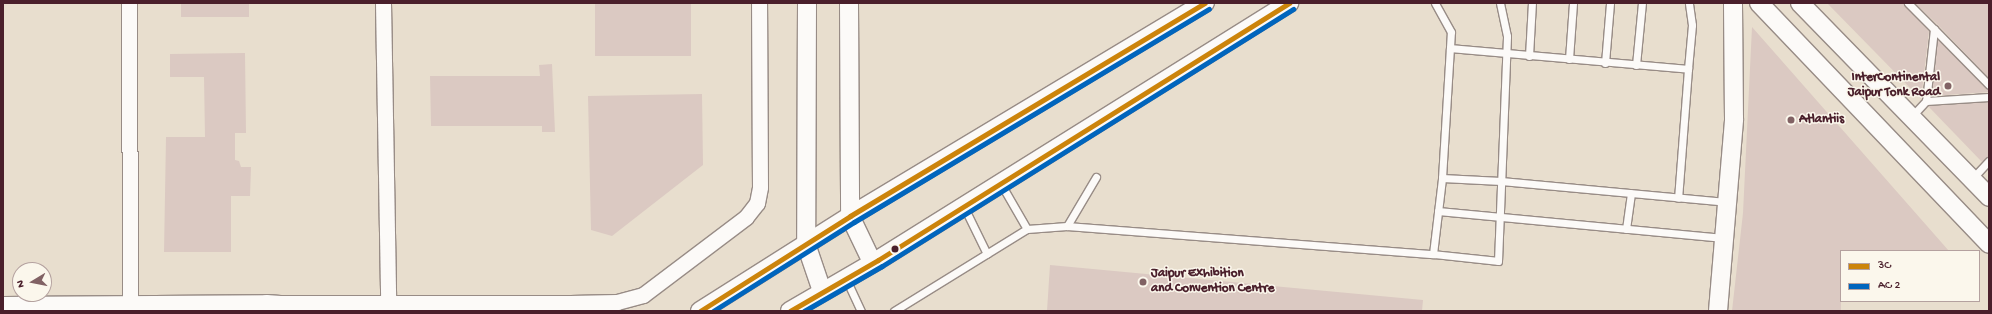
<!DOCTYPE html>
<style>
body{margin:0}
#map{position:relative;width:1992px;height:314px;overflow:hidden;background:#e8dece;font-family:"Gochi Hand",sans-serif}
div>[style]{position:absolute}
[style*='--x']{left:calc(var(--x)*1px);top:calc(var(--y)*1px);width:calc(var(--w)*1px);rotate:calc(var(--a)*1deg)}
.building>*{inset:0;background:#dbc9c2;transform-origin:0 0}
.roads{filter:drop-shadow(1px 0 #988c86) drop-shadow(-1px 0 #988c86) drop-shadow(0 1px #988c86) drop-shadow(0 -1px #988c86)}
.service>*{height:7px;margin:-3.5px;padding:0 3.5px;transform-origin:3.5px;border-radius:3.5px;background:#fcfaf8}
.minor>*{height:15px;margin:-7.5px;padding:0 7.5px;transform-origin:7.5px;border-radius:7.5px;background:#fcfaf8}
.tertiary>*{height:18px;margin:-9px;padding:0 9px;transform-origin:9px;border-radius:9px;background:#fcfaf8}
.bus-1>*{height:5px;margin:-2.5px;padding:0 2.5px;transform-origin:2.5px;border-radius:2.5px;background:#cc840b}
.bus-2>*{height:5px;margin:-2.5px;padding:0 2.5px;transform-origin:2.5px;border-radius:2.5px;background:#0065bd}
.dots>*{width:11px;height:11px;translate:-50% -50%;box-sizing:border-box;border:2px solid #fbf7ec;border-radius:50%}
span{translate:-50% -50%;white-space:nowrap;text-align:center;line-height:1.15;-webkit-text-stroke:3px #fbf7ec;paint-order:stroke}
.poi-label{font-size:13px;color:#4a1f2b;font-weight:700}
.right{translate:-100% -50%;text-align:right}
.left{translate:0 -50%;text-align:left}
.frame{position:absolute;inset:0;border:4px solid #4a1f2b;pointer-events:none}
.legend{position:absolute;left:1840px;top:250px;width:140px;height:52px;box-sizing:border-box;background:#fbf7ec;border:1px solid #b4a19f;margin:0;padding:5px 7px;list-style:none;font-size:12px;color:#4a1f2b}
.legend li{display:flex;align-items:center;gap:8px;height:20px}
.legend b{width:20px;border:1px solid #b4a19f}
.north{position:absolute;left:12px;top:262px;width:40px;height:40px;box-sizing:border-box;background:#fbf7ec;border:1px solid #b4a19f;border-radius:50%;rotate:260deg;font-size:11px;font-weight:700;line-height:16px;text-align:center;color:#4a1f2b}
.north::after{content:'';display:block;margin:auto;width:14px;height:18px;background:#816264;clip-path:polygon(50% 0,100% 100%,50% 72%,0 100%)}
</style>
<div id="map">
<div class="building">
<i style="left:181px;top:3px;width:68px;height:14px"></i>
<i style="left:595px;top:3px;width:96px;height:53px"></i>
<i style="clip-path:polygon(1827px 3px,1903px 3px,1929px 31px,1921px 99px)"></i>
<i style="clip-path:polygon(1915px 3px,1989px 3px,1989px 78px,1938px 25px)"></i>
<i style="clip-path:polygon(1752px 27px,1949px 251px,1841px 251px,1841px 311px,1732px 311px,1743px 213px)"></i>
<i style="clip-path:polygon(1938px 40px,1989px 90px,1989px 92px,1932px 96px)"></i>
<i style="clip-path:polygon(245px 53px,246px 133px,235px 133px,235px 160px,239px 161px,241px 167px,251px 167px,250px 196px,231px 196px,231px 252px,164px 252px,166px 137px,205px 137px,204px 77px,170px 77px,170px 54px)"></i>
<i style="clip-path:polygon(552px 64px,555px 132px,542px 132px,542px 126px,431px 126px,430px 76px,540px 76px,539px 65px)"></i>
<i style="clip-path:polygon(702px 94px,703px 165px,612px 236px,591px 230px,588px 96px)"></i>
<i style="clip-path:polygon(1989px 102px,1989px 156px,1982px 162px,1928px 106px)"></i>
<i style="clip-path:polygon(1050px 265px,1423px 300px,1422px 311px,1047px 311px)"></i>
</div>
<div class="roads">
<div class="service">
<i style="--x:1908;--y:3;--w:37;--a:45"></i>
<i style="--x:1934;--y:29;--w:72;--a:96.3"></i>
<i style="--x:1934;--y:29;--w:78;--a:45.5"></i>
<i style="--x:1450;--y:48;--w:239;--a:5"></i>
<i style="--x:1688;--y:69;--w:129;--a:94.4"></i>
<i style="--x:1529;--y:56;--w:53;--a:-86.8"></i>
<i style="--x:1569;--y:59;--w:56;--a:-85.9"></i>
<i style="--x:1605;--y:63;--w:60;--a:-85.2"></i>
<i style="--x:1636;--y:65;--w:62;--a:-84.5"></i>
<i style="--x:1688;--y:69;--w:44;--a:-84.8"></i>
<i style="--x:1692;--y:25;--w:22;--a:-98"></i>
<i style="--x:1912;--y:116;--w:21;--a:-47"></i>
<i style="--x:1926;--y:101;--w:63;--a:-3.6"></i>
<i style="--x:1442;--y:178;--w:59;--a:2.9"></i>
<i style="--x:1501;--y:181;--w:226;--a:5.3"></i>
<i style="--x:1971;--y:180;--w:26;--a:-47"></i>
<i style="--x:1001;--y:184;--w:52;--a:60"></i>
<i style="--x:1027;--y:229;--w:40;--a:-4.3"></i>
<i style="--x:1067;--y:226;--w:57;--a:-59.4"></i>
<i style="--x:964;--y:207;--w:52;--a:63.9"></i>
<i style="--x:1438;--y:211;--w:287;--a:5.4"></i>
<i style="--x:1067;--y:226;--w:367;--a:4.4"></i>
<i style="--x:1433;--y:254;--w:77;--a:-83.2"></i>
<i style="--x:1442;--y:178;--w:146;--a:-86.5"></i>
<i style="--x:1451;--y:32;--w:33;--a:-119"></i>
<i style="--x:1626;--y:229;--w:36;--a:-82"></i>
<i style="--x:1433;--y:254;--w:65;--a:6.1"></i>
<i style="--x:1498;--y:261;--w:225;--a:-87.7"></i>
<i style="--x:1507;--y:36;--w:34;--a:-102"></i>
<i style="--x:846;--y:279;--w:35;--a:65"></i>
<i style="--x:894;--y:311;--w:156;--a:-31.7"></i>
</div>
<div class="minor">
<i style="--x:129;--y:3;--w:300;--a:89.8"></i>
<i style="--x:383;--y:3;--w:300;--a:89"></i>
<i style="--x:280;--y:303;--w:290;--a:0"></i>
<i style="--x:570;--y:303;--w:47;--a:-1.2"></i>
<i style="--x:617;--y:302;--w:27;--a:-15"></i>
<i style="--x:643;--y:295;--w:129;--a:-37.1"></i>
<i style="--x:746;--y:217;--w:18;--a:-52"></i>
<i style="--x:757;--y:203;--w:16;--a:-79"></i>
<i style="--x:760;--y:187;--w:184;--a:-90.3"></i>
<i style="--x:3;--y:304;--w:263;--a:-0.4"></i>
<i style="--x:266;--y:302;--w:14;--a:4"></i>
<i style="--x:280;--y:303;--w:8;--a:83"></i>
</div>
<div class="tertiary">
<i style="--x:807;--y:3;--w:241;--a:90.2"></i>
<i style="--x:806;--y:244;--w:50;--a:71.2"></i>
<i style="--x:849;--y:3;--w:213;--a:89.7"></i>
<i style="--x:850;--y:216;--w:51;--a:64.4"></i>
<i style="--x:1759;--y:3;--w:333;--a:46.3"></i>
<i style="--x:1800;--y:3;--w:271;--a:45.7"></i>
<i style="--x:700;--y:311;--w:178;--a:-32.3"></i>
<i style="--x:850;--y:216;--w:414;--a:-31"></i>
<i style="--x:790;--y:311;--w:102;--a:-30.1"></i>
<i style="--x:878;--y:260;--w:485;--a:-32"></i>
<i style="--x:1718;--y:311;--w:193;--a:-85.2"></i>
<i style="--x:1734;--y:119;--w:116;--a:-90.5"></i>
</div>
</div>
<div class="bus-1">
<i style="--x:700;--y:311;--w:178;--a:-32.3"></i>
<i style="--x:850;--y:216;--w:414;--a:-31"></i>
<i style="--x:790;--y:311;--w:102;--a:-30.1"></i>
<i style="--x:878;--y:260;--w:485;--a:-32"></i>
</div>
<div class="bus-2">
<i style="--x:713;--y:311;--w:167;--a:-32.3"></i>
<i style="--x:854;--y:222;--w:414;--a:-31"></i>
<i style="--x:804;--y:311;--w:90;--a:-30"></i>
<i style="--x:882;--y:266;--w:485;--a:-32"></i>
</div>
<div class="dots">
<i style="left:1948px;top:86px;background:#816264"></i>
<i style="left:1791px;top:120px;background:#816264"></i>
<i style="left:895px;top:249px;background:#4a1f2b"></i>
<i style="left:1143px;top:282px;background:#816264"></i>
</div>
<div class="poi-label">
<span class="right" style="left:1940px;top:86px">InterContinental<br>Jaipur Tonk Road</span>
<span class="left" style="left:1799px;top:120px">Atlantiis</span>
<span class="left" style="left:1151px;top:282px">Jaipur Exhibition<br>and Convention Centre</span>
</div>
<div class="frame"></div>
<ul class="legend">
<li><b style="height:5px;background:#cc840b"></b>3C</li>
<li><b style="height:5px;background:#0065bd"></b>AC 2</li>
</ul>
<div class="north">N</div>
</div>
